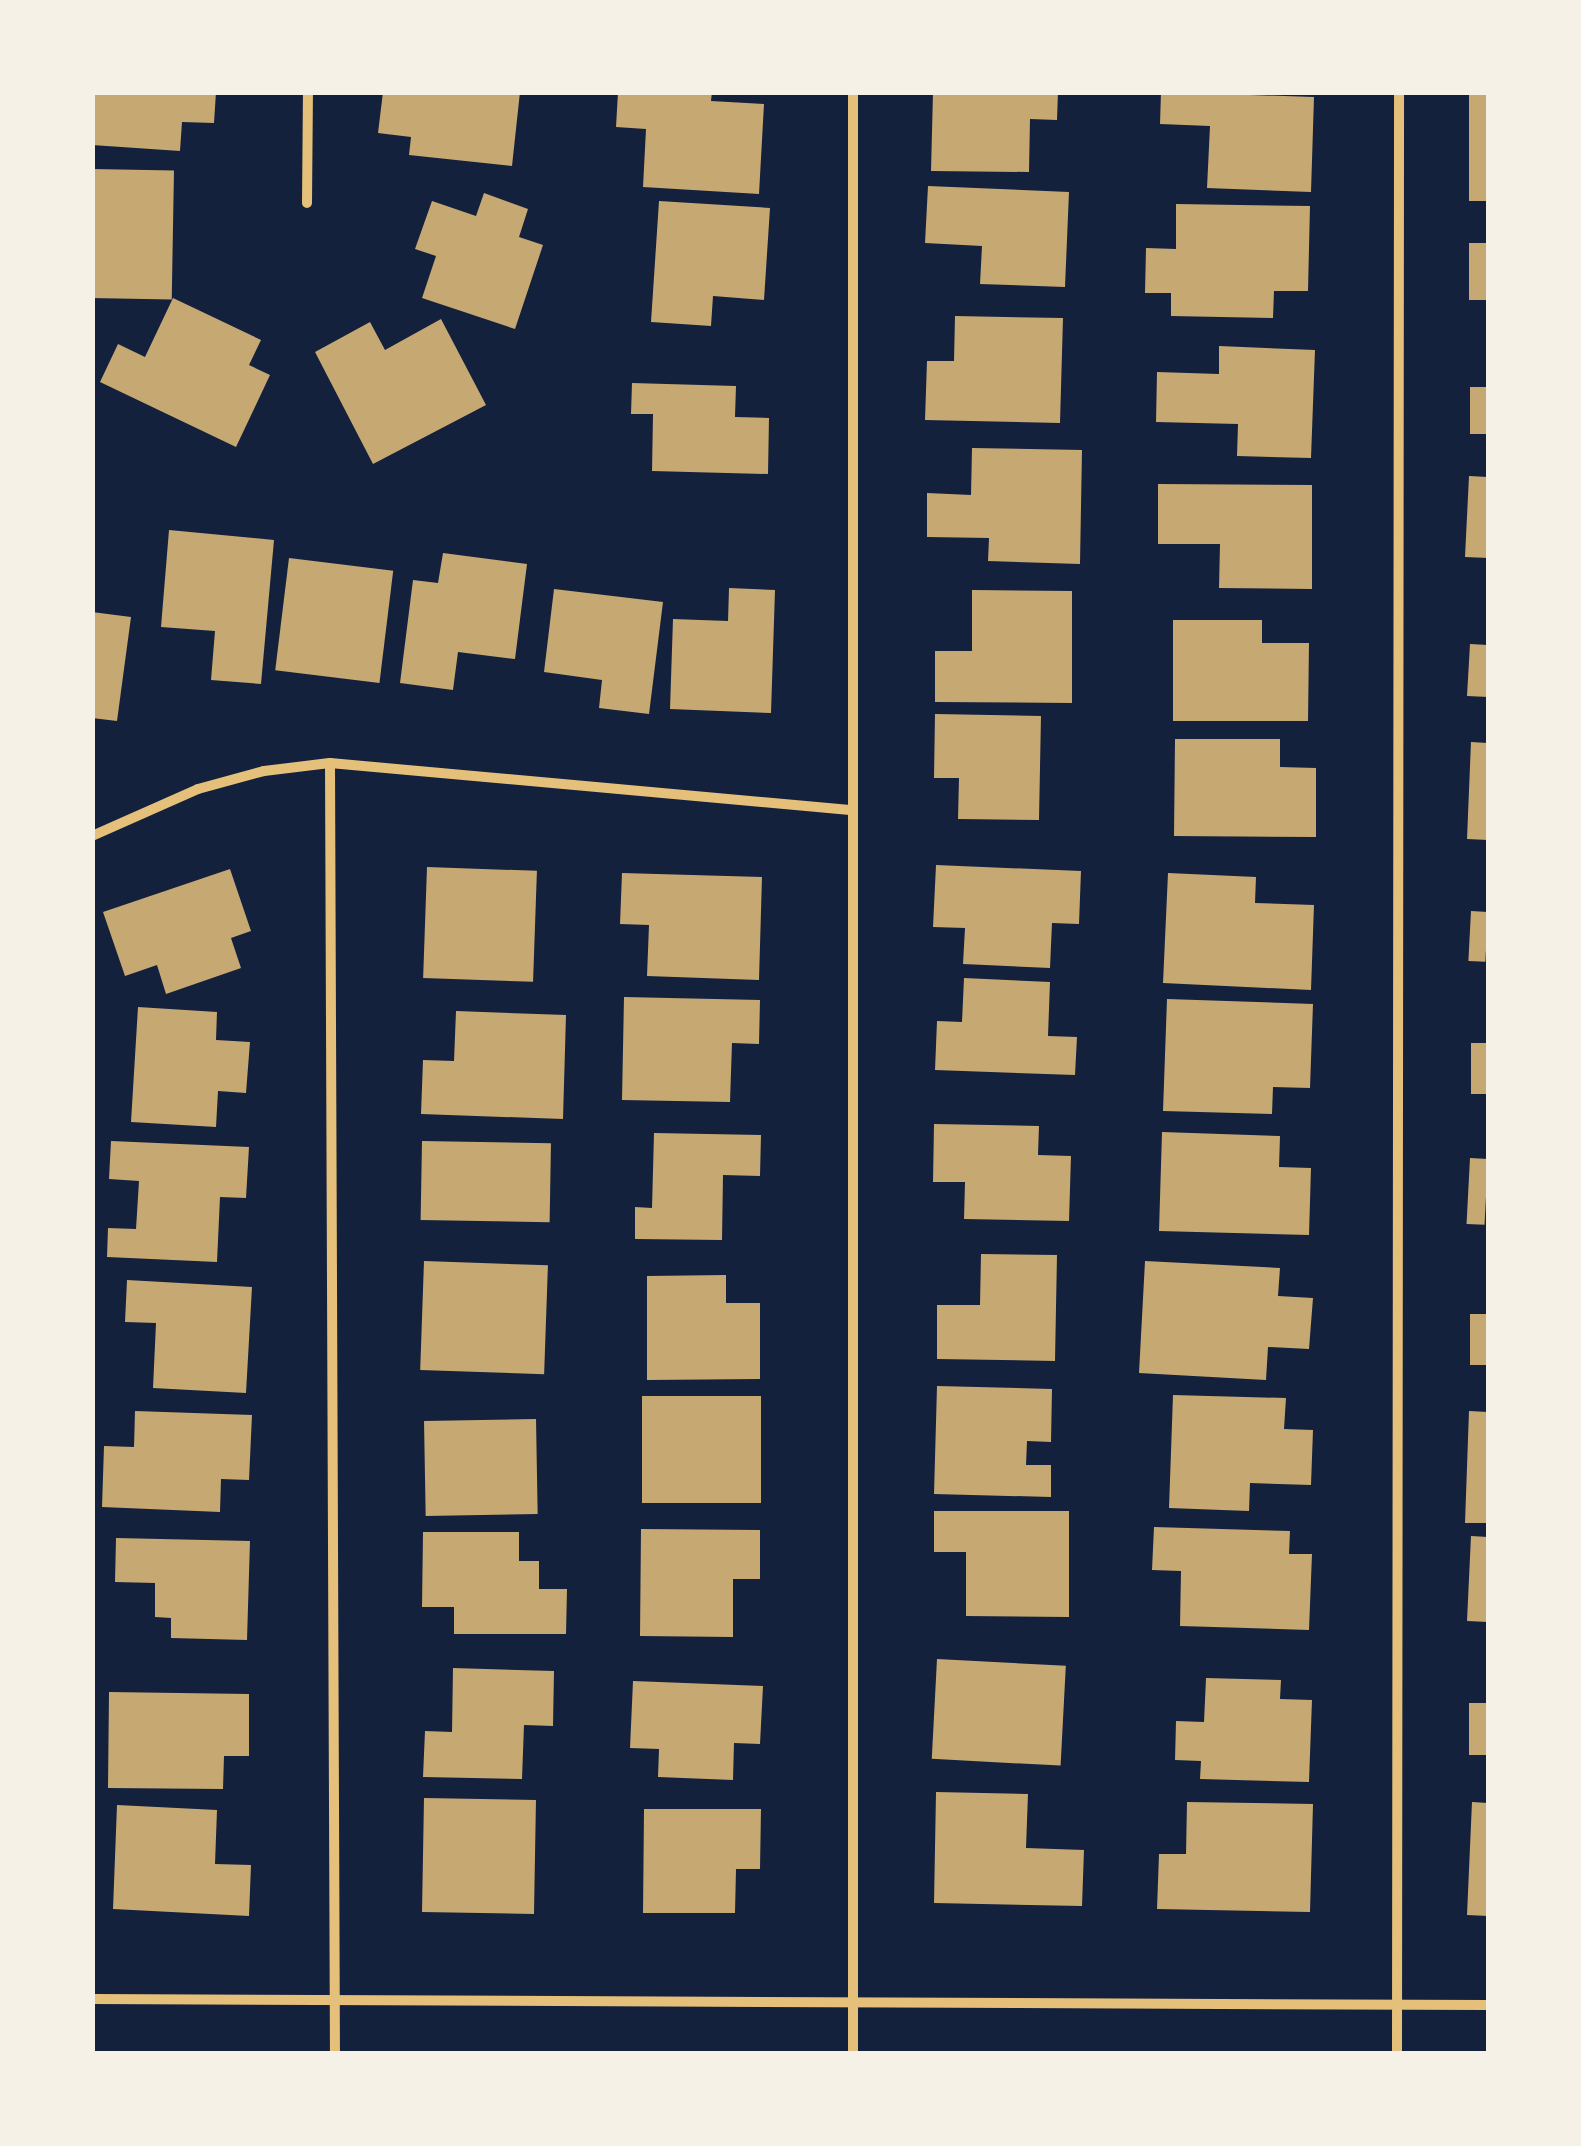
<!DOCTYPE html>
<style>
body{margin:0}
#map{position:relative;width:1581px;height:2146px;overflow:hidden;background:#14213d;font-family:"Varela Round",sans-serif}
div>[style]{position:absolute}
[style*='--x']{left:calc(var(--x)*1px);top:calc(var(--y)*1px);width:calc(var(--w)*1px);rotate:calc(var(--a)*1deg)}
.building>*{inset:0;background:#c6a872;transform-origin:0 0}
.minor>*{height:10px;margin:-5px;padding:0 5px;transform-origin:5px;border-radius:5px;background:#e5c07b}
span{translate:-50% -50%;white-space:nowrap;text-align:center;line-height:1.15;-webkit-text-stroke:8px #f6f1e7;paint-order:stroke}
.frame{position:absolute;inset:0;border:95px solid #f6f1e7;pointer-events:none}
</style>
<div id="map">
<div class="building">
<i style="clip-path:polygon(92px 92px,216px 92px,214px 123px,182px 122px,180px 151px,92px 145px)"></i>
<i style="clip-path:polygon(383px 92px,520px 92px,512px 166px,409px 155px,411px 137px,378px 133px)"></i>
<i style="clip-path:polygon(618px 92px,712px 92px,711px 101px,764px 104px,759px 194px,643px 187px,646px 129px,616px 127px)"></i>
<i style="clip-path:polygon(933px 92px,1058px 92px,1057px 120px,1030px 119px,1029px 172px,931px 171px)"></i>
<i style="clip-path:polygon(1161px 92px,1314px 97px,1311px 192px,1207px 188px,1210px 126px,1160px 124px)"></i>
<i style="left:1469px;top:92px;width:19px;height:109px"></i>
<i style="left:92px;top:169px;width:82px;height:129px;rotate:1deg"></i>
<i style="clip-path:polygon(928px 186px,1069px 192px,1065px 287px,980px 284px,982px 246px,925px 243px)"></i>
<i style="clip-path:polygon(484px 193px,528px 209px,519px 237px,543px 245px,515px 329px,422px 298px,436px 256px,415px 249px,432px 201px,476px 216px)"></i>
<i style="clip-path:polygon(659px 201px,770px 208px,764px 300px,713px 296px,711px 326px,651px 322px)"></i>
<i style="clip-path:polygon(1176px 204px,1310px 206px,1308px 291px,1274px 291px,1273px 318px,1171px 316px,1171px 293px,1145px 293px,1146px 248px,1176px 249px)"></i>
<i style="left:1469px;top:243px;width:19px;height:57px"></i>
<i style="clip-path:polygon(173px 298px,261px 340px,249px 365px,270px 375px,236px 447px,100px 382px,118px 344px,145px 357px)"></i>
<i style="clip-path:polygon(955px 316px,1063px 318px,1060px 423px,925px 420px,927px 361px,954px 361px)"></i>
<i style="clip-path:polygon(441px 319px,486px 405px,373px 464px,315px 352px,370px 322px,385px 350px)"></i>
<i style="clip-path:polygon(1219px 346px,1315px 350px,1311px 458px,1237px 456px,1238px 424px,1156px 422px,1157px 372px,1219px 374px)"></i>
<i style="clip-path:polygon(632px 383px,736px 386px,735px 417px,769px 418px,768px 474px,652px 471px,653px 414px,631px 414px)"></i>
<i style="left:1470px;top:387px;width:18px;height:47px"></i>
<i style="clip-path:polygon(972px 448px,1082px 450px,1080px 564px,988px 561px,989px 538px,927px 537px,927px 493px,971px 495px)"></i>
<i style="clip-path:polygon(1469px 476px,1488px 477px,1488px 558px,1465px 557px)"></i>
<i style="clip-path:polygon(1158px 484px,1312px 485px,1312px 589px,1219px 588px,1220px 544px,1158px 544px)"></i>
<i style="clip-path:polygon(169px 530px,274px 540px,261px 684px,211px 680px,215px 631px,161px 627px)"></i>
<i style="clip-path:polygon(443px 553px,527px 564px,515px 659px,458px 652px,453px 690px,400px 683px,413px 580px,438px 583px)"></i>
<i style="left:289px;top:558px;width:105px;height:113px;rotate:7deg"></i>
<i style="clip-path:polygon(729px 588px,775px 590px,771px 713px,670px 709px,673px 619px,728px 621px)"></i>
<i style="clip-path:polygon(554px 589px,663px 602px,649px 714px,599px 708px,602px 680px,544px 672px)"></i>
<i style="clip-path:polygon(972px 590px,1072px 591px,1072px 703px,935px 702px,935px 651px,972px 651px)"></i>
<i style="clip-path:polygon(92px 612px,131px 617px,117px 721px,92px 718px)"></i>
<i style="clip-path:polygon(1173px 620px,1262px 620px,1262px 643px,1309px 643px,1308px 721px,1173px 721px)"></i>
<i style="clip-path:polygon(1470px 644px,1488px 645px,1488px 697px,1467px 696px)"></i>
<i style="clip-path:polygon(935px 714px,1041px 716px,1039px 820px,958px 819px,959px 778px,934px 778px)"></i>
<i style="clip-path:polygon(1175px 739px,1280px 739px,1280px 767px,1316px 768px,1316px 837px,1174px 836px)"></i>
<i style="clip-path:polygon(1471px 742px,1488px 743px,1488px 840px,1467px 839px)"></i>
<i style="clip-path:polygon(936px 865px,1081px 871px,1079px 924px,1052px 923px,1050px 968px,963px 964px,965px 928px,933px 927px)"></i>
<i style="left:427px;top:867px;width:110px;height:111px;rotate:2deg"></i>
<i style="clip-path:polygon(230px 869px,251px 931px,231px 938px,241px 968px,166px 994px,157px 965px,125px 976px,103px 912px)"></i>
<i style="clip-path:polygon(622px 873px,762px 877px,759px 980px,647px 976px,649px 925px,620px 924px)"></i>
<i style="clip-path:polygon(1168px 873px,1256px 877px,1255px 903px,1314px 905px,1311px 990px,1163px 983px)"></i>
<i style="left:1471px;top:911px;width:17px;height:50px;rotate:3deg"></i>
<i style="clip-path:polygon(964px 978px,1050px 982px,1048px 1036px,1077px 1037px,1075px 1075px,935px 1070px,937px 1021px,962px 1022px)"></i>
<i style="clip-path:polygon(624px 997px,760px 1000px,759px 1044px,732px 1043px,730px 1102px,622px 1100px)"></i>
<i style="clip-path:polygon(1167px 999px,1313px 1004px,1310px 1088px,1273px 1087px,1272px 1114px,1163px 1111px)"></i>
<i style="clip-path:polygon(138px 1007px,217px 1012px,216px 1040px,250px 1042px,246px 1093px,218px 1091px,216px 1127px,131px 1122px)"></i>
<i style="clip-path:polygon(456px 1011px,566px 1015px,563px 1119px,421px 1114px,423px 1060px,454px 1061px)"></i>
<i style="left:1471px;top:1043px;width:17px;height:51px"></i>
<i style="clip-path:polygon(934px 1124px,1039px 1126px,1038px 1155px,1071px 1156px,1069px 1221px,964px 1219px,965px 1182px,933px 1182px)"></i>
<i style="clip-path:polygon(1162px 1132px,1280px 1136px,1279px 1167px,1311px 1168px,1309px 1235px,1159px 1231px)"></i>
<i style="clip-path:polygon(654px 1133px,761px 1135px,760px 1176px,723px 1175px,722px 1240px,635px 1239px,635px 1207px,652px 1208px)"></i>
<i style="clip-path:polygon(111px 1141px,249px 1147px,246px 1198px,220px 1197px,217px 1262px,107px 1257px,108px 1228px,136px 1229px,139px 1181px,109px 1179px)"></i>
<i style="left:422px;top:1141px;width:129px;height:79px;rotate:1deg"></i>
<i style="left:1470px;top:1158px;width:18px;height:66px;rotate:3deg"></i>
<i style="clip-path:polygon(981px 1254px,1057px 1255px,1055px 1361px,937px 1359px,937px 1305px,980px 1305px)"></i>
<i style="left:424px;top:1261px;width:124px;height:109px;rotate:2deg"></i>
<i style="clip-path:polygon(1145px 1261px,1280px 1268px,1278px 1296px,1313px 1298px,1309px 1349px,1268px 1347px,1266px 1380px,1139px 1373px)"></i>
<i style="clip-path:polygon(726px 1275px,726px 1303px,760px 1303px,760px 1379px,647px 1380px,647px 1276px)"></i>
<i style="clip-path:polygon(127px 1280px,252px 1287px,246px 1393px,153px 1388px,156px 1323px,125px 1322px)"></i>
<i style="left:1470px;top:1314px;width:18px;height:51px"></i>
<i style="clip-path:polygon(937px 1386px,1052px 1389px,1051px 1442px,1027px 1441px,1026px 1465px,1051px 1465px,1051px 1497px,934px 1494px)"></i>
<i style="clip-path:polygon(1173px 1395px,1286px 1398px,1284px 1429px,1313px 1430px,1311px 1485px,1250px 1483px,1249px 1511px,1169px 1508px)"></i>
<i style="left:642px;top:1396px;width:119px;height:107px"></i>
<i style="clip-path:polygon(135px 1411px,252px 1415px,249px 1480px,221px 1479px,220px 1512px,102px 1507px,104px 1446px,134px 1447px)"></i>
<i style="clip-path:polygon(1469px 1411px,1488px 1412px,1488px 1523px,1465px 1523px)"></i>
<i style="left:536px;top:1419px;width:95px;height:112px;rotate:89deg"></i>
<i style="clip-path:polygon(934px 1511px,1069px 1511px,1069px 1617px,966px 1616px,966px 1552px,934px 1552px)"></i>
<i style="clip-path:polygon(1154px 1527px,1290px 1531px,1289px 1554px,1312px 1554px,1309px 1630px,1180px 1626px,1181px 1571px,1152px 1570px)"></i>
<i style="clip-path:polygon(641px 1529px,760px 1530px,760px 1579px,733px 1579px,733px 1637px,640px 1636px)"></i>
<i style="clip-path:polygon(423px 1532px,519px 1532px,519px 1561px,539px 1561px,539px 1589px,567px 1589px,566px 1634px,454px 1634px,454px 1607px,422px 1607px)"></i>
<i style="clip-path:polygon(1471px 1536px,1488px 1537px,1488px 1622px,1467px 1621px)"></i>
<i style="clip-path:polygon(116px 1538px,250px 1541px,247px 1640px,171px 1638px,171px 1618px,155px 1617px,155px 1583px,115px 1582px)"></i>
<i style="left:937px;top:1659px;width:129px;height:100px;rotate:3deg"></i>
<i style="clip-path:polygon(453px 1668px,554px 1671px,553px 1726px,524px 1725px,522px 1779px,423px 1777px,425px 1731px,452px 1732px)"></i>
<i style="clip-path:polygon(1206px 1678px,1281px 1680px,1280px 1699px,1312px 1700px,1309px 1782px,1200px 1779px,1201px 1761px,1175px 1760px,1176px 1721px,1204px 1722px)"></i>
<i style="clip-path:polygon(633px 1681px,763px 1686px,760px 1744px,734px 1743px,733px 1780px,658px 1777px,659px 1749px,630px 1748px)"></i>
<i style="clip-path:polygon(109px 1692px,249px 1694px,249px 1756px,224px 1756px,223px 1789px,108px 1788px)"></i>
<i style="left:1469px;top:1703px;width:19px;height:52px"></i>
<i style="clip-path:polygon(936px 1792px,1028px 1794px,1026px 1848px,1084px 1850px,1082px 1906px,934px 1903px)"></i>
<i style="left:424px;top:1798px;width:112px;height:114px;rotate:1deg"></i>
<i style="clip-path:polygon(1187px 1802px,1313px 1804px,1310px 1912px,1157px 1909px,1159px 1854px,1186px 1854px)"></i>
<i style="clip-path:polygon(1472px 1802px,1488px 1803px,1488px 1916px,1467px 1915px)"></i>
<i style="clip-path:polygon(117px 1805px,217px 1810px,215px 1864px,251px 1865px,249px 1916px,113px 1909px)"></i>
<i style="clip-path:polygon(644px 1809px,761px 1809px,760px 1869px,736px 1869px,735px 1913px,643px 1913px)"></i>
</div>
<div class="minor">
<i style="--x:853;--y:92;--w:1962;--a:90"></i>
<i style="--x:307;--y:203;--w:111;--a:-89.5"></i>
<i style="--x:330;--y:763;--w:1291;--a:89.78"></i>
<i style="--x:92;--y:836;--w:116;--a:-23.9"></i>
<i style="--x:198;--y:789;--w:68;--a:-15.3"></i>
<i style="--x:264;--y:771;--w:66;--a:-6.9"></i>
<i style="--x:330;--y:763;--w:522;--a:5.16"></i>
<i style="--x:92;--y:1999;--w:1396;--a:0.25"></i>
<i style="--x:1397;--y:2054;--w:1962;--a:-89.94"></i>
</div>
<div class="frame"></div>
</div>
